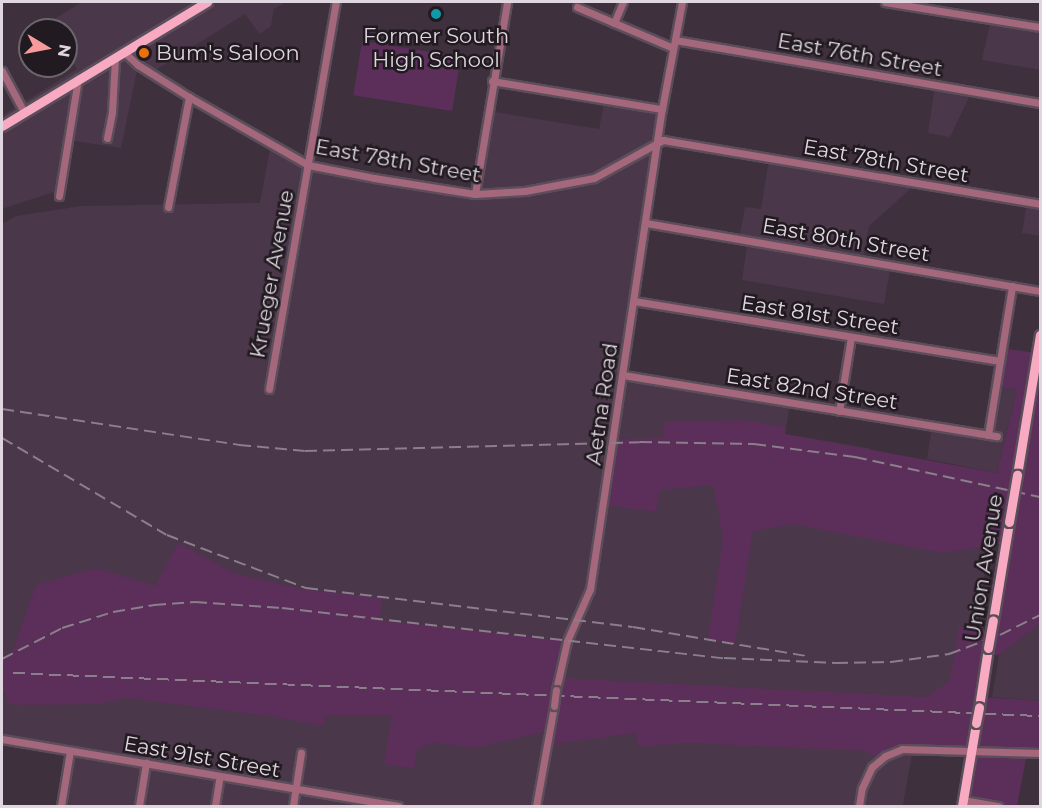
<!DOCTYPE html>
<style>
body{margin:0}
#map{position:relative;width:1042px;height:808px;overflow:hidden;background:#3e303d;font-family:Montserrat,sans-serif}
div>[style]{position:absolute}
[style*='--x']{left:calc(var(--x)*1px);top:calc(var(--y)*1px);width:calc(var(--w)*1px);rotate:calc(var(--a)*1deg)}
.built>*{inset:0;background:#4a3749}
.green>*{inset:0;background:#5b2f5a;transform-origin:0 0}
.roads{filter:drop-shadow(2px 0 #5b4e5a) drop-shadow(-2px 0 #5b4e5a) drop-shadow(0 2px #5b4e5a) drop-shadow(0 -2px #5b4e5a)}
.minor>*{height:7px;margin:-3.5px;padding:0 3.5px;transform-origin:3.5px;border-radius:3.5px;background:#a5677b}
.major>*{height:9px;margin:-4.5px;padding:0 4.5px;transform-origin:4.5px;border-radius:4.5px;background:#f7aac1}
.rail>*{height:1.5px;margin-top:-0.75px;transform-origin:0;background:repeating-linear-gradient(90deg,#8a7f8a 0 12px,transparent 0 18px)}
.bridges{filter:drop-shadow(2px 0 #5b4e5a) drop-shadow(-2px 0 #5b4e5a) drop-shadow(0 2px #5b4e5a) drop-shadow(0 -2px #5b4e5a)}
.minor-bridge>*{height:7px;margin:-3.5px;padding:0 3.5px;transform-origin:3.5px;border-radius:3.5px;background:#a5677b}
.major-bridge>*{height:9px;margin:-4.5px;padding:0 4.5px;transform-origin:4.5px;border-radius:4.5px;background:#f7aac1}
.dots>*{width:16px;height:16px;translate:-50% -50%;box-sizing:border-box;border:3px solid #211a20;border-radius:50%}
span{translate:-50% -50%;white-space:nowrap;text-align:center;line-height:1.15;-webkit-text-stroke:5px #211a20;paint-order:stroke}
.poi-label{font-size:21px;color:#dfd6df}
.left{translate:0 -50%;text-align:left}
.street-label{font-size:21px;color:#dfd6df}
.frame{position:absolute;inset:0;border:3px solid #dfd6df;pointer-events:none}
.north{position:absolute;left:18px;top:18px;width:60px;height:60px;box-sizing:border-box;background:#211a20;border:2px solid #6d656c;border-radius:50%;rotate:100deg;font-size:16px;font-weight:700;line-height:24px;text-align:center;color:#dfd6df}
.north::after{content:'';display:block;margin:auto;width:21px;height:27px;background:#f59b9c;clip-path:polygon(50% 0,100% 100%,50% 72%,0 100%)}
</style>
<div id="map">
<div class="built">
<i style="clip-path:polygon(82px 2px,286px 2px,274px 9px,271px 26px,260px 34px,245px 14px,151px 73px,138px 66px,121px 148px,68px 140px,60px 190px,2px 209px,2px 116px,77px 69px,66px 51px,66px 30px,46px 30px,43px 26px)"></i>
<i style="clip-path:polygon(991px 19px,1040px 27px,1040px 70px,982px 60px)"></i>
<i style="clip-path:polygon(935px 85px,972px 91px,950px 137px,928px 133px)"></i>
<i style="clip-path:polygon(605px 99px,662px 109px,623px 375px,790px 403px,785px 434px,868px 448px,993px 512px,967px 700px,913px 749px,903px 805px,907px 806px,61px 806px,70px 751px,2px 739px,2px 224px,16px 216px,81px 206px,260px 203px,271px 143px,308px 165px,475px 194px,488px 111px,599px 129px)"></i>
<i style="clip-path:polygon(769px 158px,917px 183px,869px 226px,863px 259px,891px 265px,884px 304px,742px 280px,748px 240px,739px 238px,745px 207px,761px 209px)"></i>
<i style="clip-path:polygon(1027px 202px,1040px 204px,1040px 236px,1022px 233px)"></i>
<i style="clip-path:polygon(996px 386px,1017px 390px,997px 473px,927px 459px,932px 426px,987px 435px)"></i>
<i style="clip-path:polygon(1040px 616px,1040px 701px,992px 697px,999px 655px)"></i>
</div>
<div class="green">
<i style="left:362px;top:41px;width:100px;height:55px;rotate:9deg"></i>
<i style="clip-path:polygon(1008px 349px,1037px 353px,1035px 369px,1040px 370px,1040px 623px,999px 655px,987px 655px,981px 697px,1040px 701px,1040px 753px,1027px 753px,1017px 806px,998px 806px,963px 800px,972px 750px,902px 749px,880px 760px,865px 751px,689px 743px,638px 746px,636px 733px,547px 745px,549px 731px,473px 748px,433px 742px,417px 750px,414px 769px,384px 764px,392px 715px,326px 715px,324px 726px,268px 716px,126px 698px,100px 704px,18px 705px,7px 703px,7px 695px,2px 691px,2px 659px,12px 653px,36px 585px,96px 568px,155px 586px,178px 543px,234px 573px,300px 589px,382px 598px,380px 620px,567px 641px,559px 678px,927px 697px,950px 680px,959px 626px,991px 631px,1006px 543px,941px 553px,793px 524px,753px 531px,735px 644px,708px 640px,723px 538px,713px 485px,660px 490px,656px 512px,604px 505px,613px 439px,663px 438px,665px 422px,741px 420px,786px 427px,785px 434px,997px 473px,1017px 390px,1001px 387px)"></i>
</div>
<div class="roads">
<div class="minor">
<i style="--x:885;--y:2;--w:157;--a:9.2"></i>
<i style="--x:577;--y:7;--w:104;--a:23.1"></i>
<i style="--x:614;--y:23;--w:23;--a:-67"></i>
<i style="--x:675;--y:40;--w:370;--a:9.8"></i>
<i style="--x:124;--y:52;--w:19;--a:43"></i>
<i style="--x:138;--y:65;--w:60;--a:32.1"></i>
<i style="--x:189;--y:97;--w:137;--a:29.7"></i>
<i style="--x:308;--y:165;--w:67;--a:11.1"></i>
<i style="--x:374;--y:178;--w:102;--a:9"></i>
<i style="--x:475;--y:194;--w:50;--a:-3.4"></i>
<i style="--x:525;--y:191;--w:70;--a:-10.7"></i>
<i style="--x:594;--y:178;--w:79;--a:-28.8"></i>
<i style="--x:663;--y:140;--w:382;--a:9.6"></i>
<i style="--x:2;--y:71;--w:47;--a:61.8"></i>
<i style="--x:492;--y:81;--w:172;--a:9.4"></i>
<i style="--x:107;--y:138;--w:26;--a:-79"></i>
<i style="--x:112;--y:112;--w:54;--a:-86.8"></i>
<i style="--x:475;--y:194;--w:195;--a:-80.5"></i>
<i style="--x:59;--y:196;--w:119;--a:-80.8"></i>
<i style="--x:168;--y:207;--w:112;--a:-79.2"></i>
<i style="--x:646;--y:223;--w:400;--a:9.8"></i>
<i style="--x:634;--y:301;--w:371;--a:9.3"></i>
<i style="--x:623;--y:375;--w:379;--a:9.3"></i>
<i style="--x:269;--y:389;--w:393;--a:-80.2"></i>
<i style="--x:839;--y:411;--w:75;--a:-80.8"></i>
<i style="--x:988;--y:435;--w:151;--a:-80.8"></i>
<i style="--x:556;--y:690;--w:50;--a:-77.3"></i>
<i style="--x:567;--y:641;--w:57;--a:-66.1"></i>
<i style="--x:590;--y:589;--w:485;--a:-81.5"></i>
<i style="--x:662;--y:109;--w:109;--a:-79.4"></i>
<i style="--x:2;--y:739;--w:402;--a:9.6"></i>
<i style="--x:963;--y:800;--w:36;--a:10"></i>
<i style="--x:61;--y:806;--w:56;--a:-80.7"></i>
<i style="--x:139;--y:806;--w:44;--a:-80.8"></i>
<i style="--x:215;--y:806;--w:30;--a:-81"></i>
<i style="--x:293;--y:806;--w:54;--a:-81.4"></i>
<i style="--x:536;--y:806;--w:102;--a:-79.8"></i>
<i style="--x:859;--y:806;--w:18;--a:-81"></i>
<i style="--x:862;--y:788;--w:23;--a:-65"></i>
<i style="--x:872;--y:767;--w:17;--a:-40"></i>
<i style="--x:885;--y:756;--w:18;--a:-22"></i>
<i style="--x:902;--y:749;--w:138;--a:1.7"></i>
</div>
<div class="major">
<i style="--x:2;--y:126;--w:240;--a:-31.2"></i>
<i style="--x:1017;--y:475;--w:142;--a:-80.7"></i>
<i style="--x:993;--y:620;--w:99;--a:-80.7"></i>
<i style="--x:979;--y:707;--w:60;--a:-81.3"></i>
<i style="--x:962;--y:806;--w:84;--a:-80.4"></i>
</div>
</div>
<div class="rail">
<i style="--x:2;--y:409;--w:240;--a:8.6"></i>
<i style="--x:239;--y:445;--w:66;--a:5.2"></i>
<i style="--x:305;--y:451;--w:335;--a:-1.5"></i>
<i style="--x:640;--y:442;--w:114;--a:1"></i>
<i style="--x:754;--y:444;--w:102;--a:7.3"></i>
<i style="--x:855;--y:457;--w:189;--a:12.2"></i>
<i style="--x:2;--y:438;--w:191;--a:30.5"></i>
<i style="--x:167;--y:535;--w:149;--a:20.9"></i>
<i style="--x:306;--y:588;--w:329;--a:6.8"></i>
<i style="--x:633;--y:627;--w:175;--a:9.5"></i>
<i style="--x:2;--y:659;--w:68;--a:-27.3"></i>
<i style="--x:62;--y:628;--w:53;--a:-17.4"></i>
<i style="--x:113;--y:612;--w:42;--a:-9.7"></i>
<i style="--x:154;--y:605;--w:41;--a:-4.2"></i>
<i style="--x:195;--y:602;--w:87;--a:3.9"></i>
<i style="--x:282;--y:608;--w:445;--a:6.5"></i>
<i style="--x:724;--y:658;--w:112;--a:2.6"></i>
<i style="--x:836;--y:663;--w:55;--a:-1"></i>
<i style="--x:891;--y:662;--w:59;--a:-7.9"></i>
<i style="--x:949;--y:654;--w:54;--a:-20.4"></i>
<i style="--x:1000;--y:635;--w:45;--a:-26.6"></i>
<i style="--x:13;--y:673;--w:1028;--a:2.4"></i>
</div>
<div class="bridges">
<div class="minor-bridge">
<i style="--x:554;--y:706;--w:16;--a:-83"></i>
</div>
<div class="major-bridge">
<i style="--x:1009;--y:522;--w:48;--a:-80.3"></i>
<i style="--x:988;--y:648;--w:28;--a:-80"></i>
<i style="--x:976;--y:723;--w:16;--a:-79"></i>
</div>
</div>
<div class="dots">
<i style="left:436px;top:14px;background:#0f9aa8"></i>
<i style="left:144px;top:53px;background:#e8710a"></i>
</div>
<div class="poi-label">
<span style="left:436px;top:48px">Former South<br>High School</span>
<span class="left" style="left:156px;top:53px">Bum's Saloon</span>
</div>
<div class="street-label">
<span style="left:860px;top:55px;rotate:10deg">East 76th Street</span>
<span style="left:398px;top:161px;rotate:10deg">East 78th Street</span>
<span style="left:886px;top:161px;rotate:10deg">East 78th Street</span>
<span style="left:846px;top:240px;rotate:10deg">East 80th Street</span>
<span style="left:272px;top:274px;rotate:-80deg">Krueger Avenue</span>
<span style="left:820px;top:315px;rotate:9deg">East 81st Street</span>
<span style="left:812px;top:389px;rotate:9deg">East 82nd Street</span>
<span style="left:602px;top:404px;rotate:-82deg">Aetna Road</span>
<span style="left:984px;top:568px;rotate:-81deg">Union Avenue</span>
<span style="left:202px;top:757px;rotate:10deg">East 91st Street</span>
</div>
<div class="frame"></div>
<div class="north">N</div>
</div>
